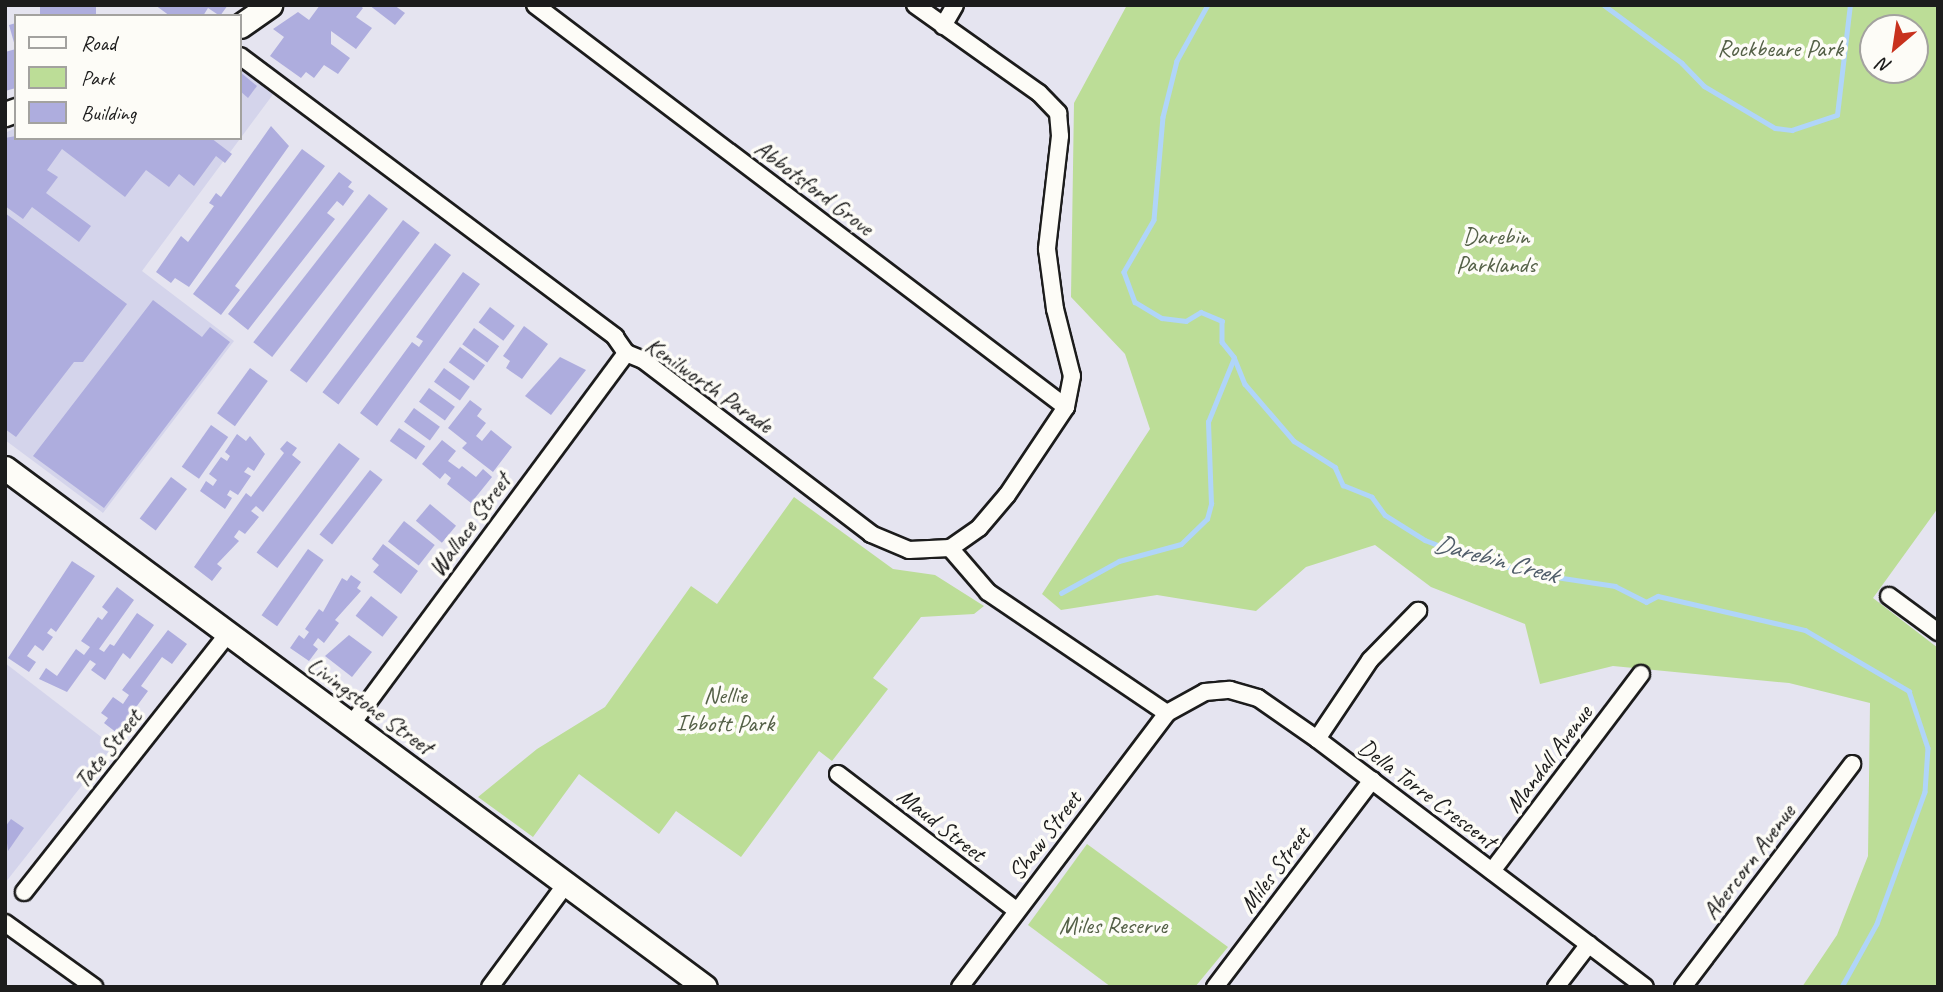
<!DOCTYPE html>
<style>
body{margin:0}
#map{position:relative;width:1943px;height:992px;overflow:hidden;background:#e5e4f0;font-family:Caveat,sans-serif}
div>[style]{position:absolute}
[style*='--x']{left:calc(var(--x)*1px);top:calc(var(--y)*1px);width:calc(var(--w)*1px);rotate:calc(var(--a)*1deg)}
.built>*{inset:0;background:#d4d4eb}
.green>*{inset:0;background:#bcdd97}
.stream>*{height:4.5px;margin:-2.25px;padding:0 2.25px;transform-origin:2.25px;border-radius:2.25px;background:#b0d5f9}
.building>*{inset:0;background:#aeadde;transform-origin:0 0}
.roads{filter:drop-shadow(2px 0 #1c1c1c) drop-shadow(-2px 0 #1c1c1c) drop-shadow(0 2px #1c1c1c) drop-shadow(0 -2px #1c1c1c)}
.minor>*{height:16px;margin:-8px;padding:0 8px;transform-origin:8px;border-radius:8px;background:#fdfcf7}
.secondary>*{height:23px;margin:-11.5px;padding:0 11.5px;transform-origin:11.5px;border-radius:11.5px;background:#fdfcf7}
span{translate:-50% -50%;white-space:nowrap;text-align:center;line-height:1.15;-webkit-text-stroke:7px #fdfcf7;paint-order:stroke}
.park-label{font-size:24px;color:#546047}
.street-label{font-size:24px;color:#1c1c1c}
.water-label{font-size:26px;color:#505d69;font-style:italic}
.frame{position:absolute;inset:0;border:7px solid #1c1c1c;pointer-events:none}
.legend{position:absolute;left:14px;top:14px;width:228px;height:126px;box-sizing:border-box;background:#fdfcf7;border:2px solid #a3a29f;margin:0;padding:9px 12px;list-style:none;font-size:21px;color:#1c1c1c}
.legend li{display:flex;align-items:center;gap:14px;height:35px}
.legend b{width:35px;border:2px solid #a3a29f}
.north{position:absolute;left:1859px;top:14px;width:70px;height:70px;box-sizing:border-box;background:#fdfcf7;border:2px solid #a3a29f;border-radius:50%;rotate:209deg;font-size:19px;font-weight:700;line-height:28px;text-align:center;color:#1c1c1c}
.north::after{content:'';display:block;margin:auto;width:24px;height:32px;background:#c8321e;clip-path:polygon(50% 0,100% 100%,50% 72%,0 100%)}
</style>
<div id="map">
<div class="built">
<i style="clip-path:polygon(240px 64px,277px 89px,142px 271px,234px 341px,103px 513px,5px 440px,5px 133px,16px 128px,16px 138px,240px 138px)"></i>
<i style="clip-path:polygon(5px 663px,113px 746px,5px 883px)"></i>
</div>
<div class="green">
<i style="clip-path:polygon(evenodd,1127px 5px,1938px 5px,1938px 508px,1873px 598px,1938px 648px,1938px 987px,1802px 987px,1837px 935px,1868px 856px,1870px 703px,1789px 683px,1613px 666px,1540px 684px,1525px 624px,1431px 587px,1375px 545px,1306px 567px,1256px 611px,1157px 595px,1061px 610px,1042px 594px,1150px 429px,1125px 354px,1071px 297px,1074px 103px,1127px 5px,1873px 28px,1915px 28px,1915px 70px,1873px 70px,1873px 28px)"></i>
<i style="clip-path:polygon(794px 497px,893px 569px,935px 575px,984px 606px,974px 614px,921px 617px,873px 678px,888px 689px,832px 761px,819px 751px,741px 857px,676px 811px,659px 834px,579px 774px,533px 837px,478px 797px,537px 749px,605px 707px,691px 586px,717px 604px)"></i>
<i style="clip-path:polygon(1087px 844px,1228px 947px,1195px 987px,1111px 987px,1028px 925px)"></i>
</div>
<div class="stream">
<i style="--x:1208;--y:5;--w:64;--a:119"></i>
<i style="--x:1177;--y:61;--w:58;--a:104"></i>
<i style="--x:1163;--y:117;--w:103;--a:95"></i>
<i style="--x:1154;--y:220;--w:60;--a:120"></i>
<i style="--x:1124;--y:272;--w:32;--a:70"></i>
<i style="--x:1135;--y:302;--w:31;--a:31"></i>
<i style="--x:1162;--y:318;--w:24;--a:7"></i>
<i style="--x:1186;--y:321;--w:17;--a:-31"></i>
<i style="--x:1201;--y:312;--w:23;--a:23"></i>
<i style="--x:1222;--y:321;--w:21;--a:90"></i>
<i style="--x:1222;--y:342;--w:19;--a:51"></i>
<i style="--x:1234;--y:357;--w:29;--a:68"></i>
<i style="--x:1245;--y:384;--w:75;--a:49.3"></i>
<i style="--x:1294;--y:441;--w:49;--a:32.4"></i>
<i style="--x:1335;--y:467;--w:20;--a:66"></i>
<i style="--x:1343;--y:485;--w:31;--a:22"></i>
<i style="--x:1372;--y:497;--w:22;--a:54"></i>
<i style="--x:1385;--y:515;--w:47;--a:32"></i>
<i style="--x:1425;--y:540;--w:44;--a:21.3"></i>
<i style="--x:1466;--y:556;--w:72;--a:14.4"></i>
<i style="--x:1536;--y:574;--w:80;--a:8.6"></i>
<i style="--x:1615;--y:586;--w:35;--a:27"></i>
<i style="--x:1646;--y:602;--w:13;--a:-27"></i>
<i style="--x:1658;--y:596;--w:151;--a:13"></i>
<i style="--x:1805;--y:630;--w:121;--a:30.4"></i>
<i style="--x:1909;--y:691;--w:60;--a:71.6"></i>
<i style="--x:1928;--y:748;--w:44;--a:93.9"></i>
<i style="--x:1925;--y:792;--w:140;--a:110"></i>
<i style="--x:1877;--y:924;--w:72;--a:119.1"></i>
<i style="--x:1604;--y:5;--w:97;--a:36.6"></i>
<i style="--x:1682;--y:63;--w:32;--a:46"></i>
<i style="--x:1704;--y:86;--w:82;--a:30.6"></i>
<i style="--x:1775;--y:128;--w:17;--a:7"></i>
<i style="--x:1792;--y:130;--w:47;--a:-18.4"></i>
<i style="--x:1837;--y:115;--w:111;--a:-83.3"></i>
<i style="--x:1061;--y:593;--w:66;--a:-28.9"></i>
<i style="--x:1119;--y:561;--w:64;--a:-15.3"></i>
<i style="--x:1181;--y:544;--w:36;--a:-44"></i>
<i style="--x:1207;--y:519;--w:16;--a:-75"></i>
<i style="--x:1211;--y:504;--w:82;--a:-92.1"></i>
<i style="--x:1208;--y:422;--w:69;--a:-67.9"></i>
</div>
<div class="building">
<i style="left:40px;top:5px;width:56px;height:11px"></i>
<i style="clip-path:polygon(155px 5px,228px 5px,220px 16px,208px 8px,203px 16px,170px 16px)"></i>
<i style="clip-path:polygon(320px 5px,359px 5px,363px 8px,356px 17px,372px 28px,356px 49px,331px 31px,331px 44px,350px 58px,338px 74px,324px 65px,314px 78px,306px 72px,301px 78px,270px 56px,284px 37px,273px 29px,298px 12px,309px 20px)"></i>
<i style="clip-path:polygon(369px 5px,394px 5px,405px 13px,395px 25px)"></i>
<i style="clip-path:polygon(16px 23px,16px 46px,15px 46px,9px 25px)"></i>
<i style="clip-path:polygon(16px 49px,16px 88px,5px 91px,5px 52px)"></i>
<i style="clip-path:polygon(240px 72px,257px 86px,248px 98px,240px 91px)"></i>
<i style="clip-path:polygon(271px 126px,289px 146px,189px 287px,175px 278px,171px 283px,156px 272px,181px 236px,188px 242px,214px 206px,209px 203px,216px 193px,221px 197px)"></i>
<i style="clip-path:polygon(16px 136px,211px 138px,232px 154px,225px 163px,216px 156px,194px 186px,179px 174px,169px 187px,146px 170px,125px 197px,62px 149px,47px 170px,58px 177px,46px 193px,91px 226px,79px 242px,32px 207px,23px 219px,5px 206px,5px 138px)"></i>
<i style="clip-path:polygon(302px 149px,325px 166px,235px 286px,240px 290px,221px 315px,193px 294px)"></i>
<i style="clip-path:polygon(339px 172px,352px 182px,348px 187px,354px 191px,343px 206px,337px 201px,327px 213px,335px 219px,248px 330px,228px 314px)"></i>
<i style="left:369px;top:194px;width:24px;height:188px;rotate:38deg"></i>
<i style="clip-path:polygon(5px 213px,127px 304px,83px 362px,74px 362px,16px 437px,5px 429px)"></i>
<i style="left:403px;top:220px;width:21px;height:188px;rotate:37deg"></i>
<i style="left:435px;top:243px;width:20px;height:187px;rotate:37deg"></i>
<i style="clip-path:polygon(463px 272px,480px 284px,377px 426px,360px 413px,412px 342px,419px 347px,423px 341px,416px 337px)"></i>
<i style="clip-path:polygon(153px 300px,202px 337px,210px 327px,230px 342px,104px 508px,33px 456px)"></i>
<i style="left:490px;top:307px;width:31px;height:19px;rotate:37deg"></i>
<i style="clip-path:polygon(524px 326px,548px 344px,522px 379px,506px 368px,510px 361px,503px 356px)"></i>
<i style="left:474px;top:328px;width:31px;height:20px;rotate:36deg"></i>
<i style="left:460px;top:347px;width:31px;height:19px;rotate:36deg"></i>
<i style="clip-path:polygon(560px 357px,586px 370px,551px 415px,525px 396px)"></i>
<i style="left:250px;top:368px;width:22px;height:56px;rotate:36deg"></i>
<i style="left:444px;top:368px;width:32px;height:17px;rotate:36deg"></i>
<i style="left:429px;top:388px;width:32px;height:17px;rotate:36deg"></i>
<i style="clip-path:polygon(470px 400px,482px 409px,477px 416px,486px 423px,476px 436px,482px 441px,491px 430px,512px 447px,493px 472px,462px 448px,467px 443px,448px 428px)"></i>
<i style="left:414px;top:408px;width:32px;height:17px;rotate:36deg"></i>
<i style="left:211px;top:425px;width:21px;height:51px;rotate:35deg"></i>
<i style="left:399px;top:428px;width:32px;height:16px;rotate:35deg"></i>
<i style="clip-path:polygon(237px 434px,246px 441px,250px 436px,265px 454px,254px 471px,248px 467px,244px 472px,251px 476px,238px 495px,230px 490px,227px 495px,232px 498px,225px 509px,200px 491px,206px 481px,213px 486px,217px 480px,209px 474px,221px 457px,227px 461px,230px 456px,225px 452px)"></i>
<i style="clip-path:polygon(442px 440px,456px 451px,448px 461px,459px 469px,462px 466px,476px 477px,483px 469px,492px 477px,471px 503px,447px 484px,451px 478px,445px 473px,440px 479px,422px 464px)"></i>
<i style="clip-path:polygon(287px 441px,297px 448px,292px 455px,301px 462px,263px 512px,256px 506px,251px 511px,259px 517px,245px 534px,239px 530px,234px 537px,239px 541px,217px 564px,222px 568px,212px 581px,194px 567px,246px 493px,251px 497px,284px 453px,280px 449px)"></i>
<i style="left:339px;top:443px;width:26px;height:137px;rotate:37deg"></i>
<i style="left:370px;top:470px;width:16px;height:82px;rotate:38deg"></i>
<i style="left:171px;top:477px;width:20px;height:52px;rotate:37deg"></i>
<i style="left:430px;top:504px;width:34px;height:22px;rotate:40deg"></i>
<i style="left:404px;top:521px;width:39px;height:26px;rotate:38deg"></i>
<i style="clip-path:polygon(383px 544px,418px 571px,401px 594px,373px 572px,379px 565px,372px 559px)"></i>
<i style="left:308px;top:549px;width:19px;height:81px;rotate:35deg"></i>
<i style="clip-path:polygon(72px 561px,95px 576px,56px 632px,51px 628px,47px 633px,53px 637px,43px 651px,35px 645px,27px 656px,36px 662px,29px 672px,8px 658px)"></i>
<i style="clip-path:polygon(351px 575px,361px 582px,357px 588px,361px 591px,335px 620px,339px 623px,324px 643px,318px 638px,313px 645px,318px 649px,309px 661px,290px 648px,299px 635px,304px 639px,309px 632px,305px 629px,319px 609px,323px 612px,342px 578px,347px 581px)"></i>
<i style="clip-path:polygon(117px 587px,134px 600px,99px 649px,104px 652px,110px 644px,114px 646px,137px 613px,154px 625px,130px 659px,123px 653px,105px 680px,91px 670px,96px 664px,90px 660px,67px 692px,39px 679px,46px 668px,57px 676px,76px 649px,84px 655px,90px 647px,81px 641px,98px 617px,102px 620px,108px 612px,102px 607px)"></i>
<i style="left:371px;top:596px;width:34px;height:25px;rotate:38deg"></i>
<i style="clip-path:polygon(168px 630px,187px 644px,172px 664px,162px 657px,141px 686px,148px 691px,117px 733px,104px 723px,108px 718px,101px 713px,113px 697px,123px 704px,129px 695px,122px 690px)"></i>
<i style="clip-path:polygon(349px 635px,372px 652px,352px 677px,325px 656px)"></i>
<i style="clip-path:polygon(11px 819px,24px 828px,8px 851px,5px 827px)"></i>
</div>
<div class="roads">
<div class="minor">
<i style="--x:535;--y:5;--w:666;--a:37.13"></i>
<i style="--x:915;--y:5;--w:152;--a:35.4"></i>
<i style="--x:1039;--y:93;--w:28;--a:46"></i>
<i style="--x:1058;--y:113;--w:23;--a:85"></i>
<i style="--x:1060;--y:136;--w:114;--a:96.6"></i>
<i style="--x:1047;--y:249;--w:61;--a:82.4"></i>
<i style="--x:1055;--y:309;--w:69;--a:75.8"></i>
<i style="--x:1072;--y:376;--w:32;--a:101"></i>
<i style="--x:1066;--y:407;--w:106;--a:123.8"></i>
<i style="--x:1007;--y:495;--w:43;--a:130.3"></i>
<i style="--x:979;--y:528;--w:35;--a:145"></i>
<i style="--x:943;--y:26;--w:24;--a:-60"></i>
<i style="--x:240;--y:56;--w:469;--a:36.8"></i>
<i style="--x:615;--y:337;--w:19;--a:55"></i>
<i style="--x:626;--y:353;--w:18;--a:22"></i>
<i style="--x:643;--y:360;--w:287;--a:37.3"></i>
<i style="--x:871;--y:534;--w:41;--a:22.8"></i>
<i style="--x:909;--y:550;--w:41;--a:-2.8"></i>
<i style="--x:950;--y:548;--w:58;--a:49.2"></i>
<i style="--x:988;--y:592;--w:216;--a:34.1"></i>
<i style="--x:1889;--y:596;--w:61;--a:36.3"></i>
<i style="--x:351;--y:725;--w:463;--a:-53.5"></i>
<i style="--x:1317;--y:739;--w:95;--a:-56.1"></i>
<i style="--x:1370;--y:660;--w:69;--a:-45.6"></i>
<i style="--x:838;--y:774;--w:225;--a:37.4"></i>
<i style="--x:1492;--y:871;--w:247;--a:-52.9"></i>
<i style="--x:24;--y:892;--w:329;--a:-51.7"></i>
<i style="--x:5;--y:923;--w:110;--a:35.7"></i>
<i style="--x:490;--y:987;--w:128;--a:-53.6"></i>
<i style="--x:960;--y:987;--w:343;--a:-52.9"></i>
<i style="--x:1167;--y:713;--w:43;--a:-28.9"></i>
<i style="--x:1205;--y:692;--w:25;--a:-5"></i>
<i style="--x:1230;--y:690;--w:29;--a:16"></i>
<i style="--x:1258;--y:698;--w:72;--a:34.8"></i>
<i style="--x:1317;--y:739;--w:411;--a:37.1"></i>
<i style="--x:1215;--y:987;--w:260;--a:-52.8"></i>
<i style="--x:1556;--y:987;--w:54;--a:-52.5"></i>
<i style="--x:1683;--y:987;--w:280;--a:-52.8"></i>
</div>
<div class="secondary">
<i style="--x:240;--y:26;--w:37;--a:-35"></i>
<i style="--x:5;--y:114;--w:12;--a:-20"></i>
<i style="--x:5;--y:468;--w:871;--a:36.55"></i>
</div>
</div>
<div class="park-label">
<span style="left:1780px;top:49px">Rockbeare Park</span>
<span style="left:1496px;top:251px">Darebin<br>Parklands</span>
<span style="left:725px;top:710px">Nellie<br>Ibbott Park</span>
<span style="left:1113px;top:926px">Miles Reserve</span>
</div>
<div class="street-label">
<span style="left:814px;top:188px;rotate:37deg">Abbotsford Grove</span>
<span style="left:709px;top:385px;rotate:35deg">Kenilworth Parade</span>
<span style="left:470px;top:525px;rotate:-54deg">Wallace Street</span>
<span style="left:370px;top:706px;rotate:36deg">Livingstone Street</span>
<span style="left:108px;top:749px;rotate:-52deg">Tate Street</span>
<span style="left:1549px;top:759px;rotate:-53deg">Mandall Avenue</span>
<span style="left:1427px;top:794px;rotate:37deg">Della Torre Crescent</span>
<span style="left:941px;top:825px;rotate:38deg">Maud Street</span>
<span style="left:1045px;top:836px;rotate:-53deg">Shaw Street</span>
<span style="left:1749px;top:862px;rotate:-53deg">Abercorn Avenue</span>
<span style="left:1275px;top:870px;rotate:-53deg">Miles Street</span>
</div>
<div class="water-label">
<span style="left:1496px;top:559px;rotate:15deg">Darebin Creek</span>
</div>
<div class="frame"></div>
<ul class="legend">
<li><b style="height:9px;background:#fdfcf7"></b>Road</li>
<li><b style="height:19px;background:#bcdd97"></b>Park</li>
<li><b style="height:19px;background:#aeadde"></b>Building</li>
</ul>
<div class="north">N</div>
</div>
